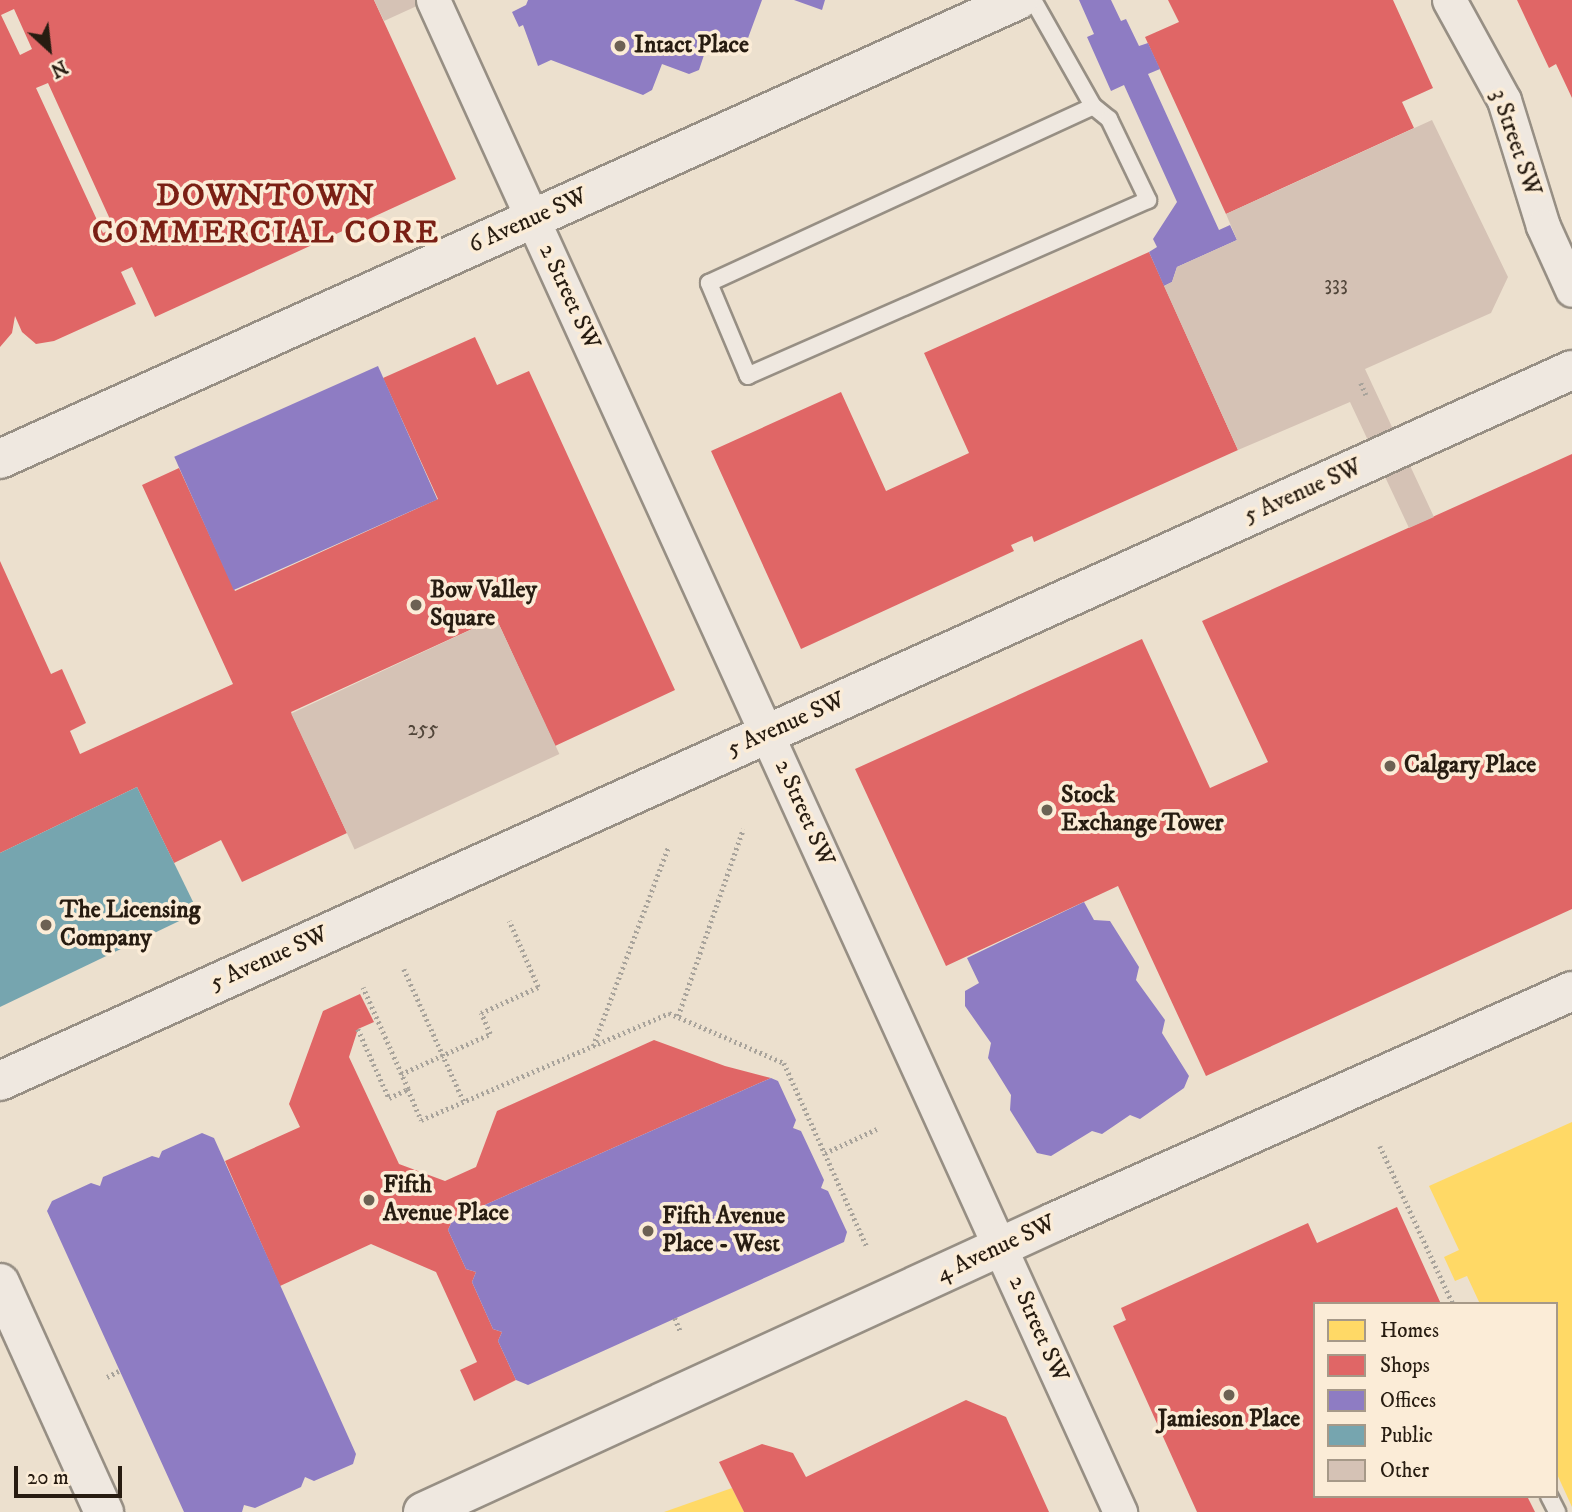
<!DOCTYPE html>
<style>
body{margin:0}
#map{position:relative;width:1572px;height:1512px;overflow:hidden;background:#ece0ce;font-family:"IM FELL DW Pica",serif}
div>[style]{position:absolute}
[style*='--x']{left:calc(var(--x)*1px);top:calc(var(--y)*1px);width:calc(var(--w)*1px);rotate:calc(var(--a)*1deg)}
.homes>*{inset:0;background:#ffd966}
.shops>*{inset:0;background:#e06666}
.offices>*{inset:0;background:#8e7cc3;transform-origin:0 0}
.public>*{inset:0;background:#76a5af}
.building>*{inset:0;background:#d5c2b5;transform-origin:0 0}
.path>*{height:4.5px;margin-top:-2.25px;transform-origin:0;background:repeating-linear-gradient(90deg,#a8a39b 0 2px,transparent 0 5.5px)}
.roads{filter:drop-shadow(2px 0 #978f84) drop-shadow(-2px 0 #978f84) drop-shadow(0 2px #978f84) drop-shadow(0 -2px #978f84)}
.lane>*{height:16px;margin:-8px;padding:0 8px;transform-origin:8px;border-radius:8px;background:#efe8e0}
.street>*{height:33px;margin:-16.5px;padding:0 16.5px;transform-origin:16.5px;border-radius:16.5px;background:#efe8e0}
.secondary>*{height:38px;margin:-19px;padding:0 19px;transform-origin:19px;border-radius:19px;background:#efe8e0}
.dots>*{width:19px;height:19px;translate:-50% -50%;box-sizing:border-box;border:4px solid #fbecd7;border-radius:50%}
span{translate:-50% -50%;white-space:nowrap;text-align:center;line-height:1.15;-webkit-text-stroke:7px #fbecd7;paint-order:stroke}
.number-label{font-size:21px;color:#52463a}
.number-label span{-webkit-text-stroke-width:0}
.poi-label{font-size:24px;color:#271c11;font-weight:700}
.left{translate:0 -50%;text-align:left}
.street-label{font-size:24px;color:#271c11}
.district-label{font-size:32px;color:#7a1f14;font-weight:700;letter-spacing:2px}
.legend{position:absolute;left:1313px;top:1302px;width:245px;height:196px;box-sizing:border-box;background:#fbecd7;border:2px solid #a69988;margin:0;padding:9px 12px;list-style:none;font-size:21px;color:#271c11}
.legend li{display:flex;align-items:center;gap:14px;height:35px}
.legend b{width:35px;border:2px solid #a69988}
.north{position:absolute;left:14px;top:14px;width:70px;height:70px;-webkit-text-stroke:5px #fbecd7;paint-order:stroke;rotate:153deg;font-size:19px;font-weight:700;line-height:28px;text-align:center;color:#271c11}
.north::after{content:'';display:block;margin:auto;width:24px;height:32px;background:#271c11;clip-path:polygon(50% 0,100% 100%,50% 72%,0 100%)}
.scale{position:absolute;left:14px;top:1466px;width:108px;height:32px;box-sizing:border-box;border:4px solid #271c11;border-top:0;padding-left:9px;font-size:21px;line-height:24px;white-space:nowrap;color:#271c11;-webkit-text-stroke:5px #fbecd7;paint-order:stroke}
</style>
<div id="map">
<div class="homes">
<i style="clip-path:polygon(1572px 1122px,1572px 1507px,1556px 1472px,1556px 1304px,1480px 1304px,1467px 1276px,1455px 1281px,1444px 1257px,1459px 1250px,1429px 1186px)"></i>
<i style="clip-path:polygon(732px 1488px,744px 1512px,664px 1512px)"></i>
</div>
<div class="shops">
<i style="clip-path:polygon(evenodd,0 0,374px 0,456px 179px,155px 317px,132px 267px,121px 272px,136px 304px,54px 341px,36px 344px,22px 332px,15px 316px,12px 333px,0 347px,0 0,14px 9px,32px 49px,20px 55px,1px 15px,14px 9px,0 0,48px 83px,114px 228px,103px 233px,36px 88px,48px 83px)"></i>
<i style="clip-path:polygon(1168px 0,1393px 0,1433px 88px,1402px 102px,1414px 128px,1226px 214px,1145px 37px,1179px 22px)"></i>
<i style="clip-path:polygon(1517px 0,1572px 0,1572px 98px,1556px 64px,1549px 68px)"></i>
<i style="clip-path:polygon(1149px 252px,1238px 450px,1034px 542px,1032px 536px,1011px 545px,1014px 551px,801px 649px,711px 451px,841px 392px,886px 491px,969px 453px,924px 353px)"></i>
<i style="clip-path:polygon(475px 337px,497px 385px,529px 371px,675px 690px,555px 746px,496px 618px,291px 712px,347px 833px,242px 882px,221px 840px,174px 863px,137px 787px,0 853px,0 561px,51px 674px,62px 669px,86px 723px,70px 731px,80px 754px,233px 684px,142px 485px,179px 468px,235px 591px,438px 499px,383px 378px)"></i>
<i style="clip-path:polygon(1572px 454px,1572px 909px,1206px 1076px,1118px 886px,946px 966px,855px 769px,1142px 639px,1210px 788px,1268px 762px,1202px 621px)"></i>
<i style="clip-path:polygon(360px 994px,374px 1022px,358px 1029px,349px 1057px,399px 1164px,445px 1181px,476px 1167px,497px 1111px,654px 1040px,725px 1066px,771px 1078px,453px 1219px,448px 1230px,466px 1269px,476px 1272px,472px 1282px,493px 1329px,502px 1332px,498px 1341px,516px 1380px,474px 1401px,460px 1370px,477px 1362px,436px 1272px,371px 1244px,280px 1286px,225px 1161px,300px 1127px,289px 1104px,323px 1011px)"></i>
<i style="clip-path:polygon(1397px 1207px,1441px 1304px,1315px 1304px,1315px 1496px,1527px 1496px,1535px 1512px,1197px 1512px,1113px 1326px,1126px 1320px,1121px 1308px,1308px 1223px,1317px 1243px)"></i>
<i style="clip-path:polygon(966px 1400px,1006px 1417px,1049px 1512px,744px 1512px,719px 1462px,762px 1444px,793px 1453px,806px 1477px)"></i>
</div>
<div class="offices">
<i style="clip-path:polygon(528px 0,762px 0,744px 49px,735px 53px,708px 43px,699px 70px,689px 74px,662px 64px,652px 90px,643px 95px,551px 60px,538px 66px,523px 25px,519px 27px,512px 12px,526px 5px)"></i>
<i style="clip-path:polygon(794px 0,825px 0,822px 10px)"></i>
<i style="clip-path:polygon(1079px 0,1111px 0,1121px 21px,1126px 19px,1139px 46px,1148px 43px,1160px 69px,1148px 74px,1219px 230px,1230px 225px,1237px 240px,1177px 267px,1172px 282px,1164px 286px,1149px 252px,1157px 247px,1153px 239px,1177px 202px,1124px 85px,1111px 91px,1087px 37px,1094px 34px)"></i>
<i style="left:378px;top:366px;width:146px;height:223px;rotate:66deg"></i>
<i style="clip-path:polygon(1084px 902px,1094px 920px,1110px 921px,1139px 967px,1136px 980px,1165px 1020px,1162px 1033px,1189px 1076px,1184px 1088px,1140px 1119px,1130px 1115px,1102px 1134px,1092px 1131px,1051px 1156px,1037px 1153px,1010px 1110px,1011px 1095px,988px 1058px,991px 1043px,965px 1006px,965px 991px,979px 983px,967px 958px)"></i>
<i style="clip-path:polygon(771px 1078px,778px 1081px,796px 1120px,793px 1128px,801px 1131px,824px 1180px,821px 1188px,828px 1191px,847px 1232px,844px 1242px,528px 1385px,516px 1380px,498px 1341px,502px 1332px,493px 1329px,472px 1282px,476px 1272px,466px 1269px,448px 1230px,453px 1219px)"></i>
<i style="clip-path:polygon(202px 1133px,214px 1138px,356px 1454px,353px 1464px,314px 1481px,305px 1477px,301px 1487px,255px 1508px,244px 1505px,242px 1512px,184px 1512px,47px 1211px,52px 1201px,91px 1183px,100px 1186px,103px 1177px,152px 1156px,159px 1158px,162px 1151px)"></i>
</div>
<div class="public">
<i style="clip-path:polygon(137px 787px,198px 912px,0 1007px,0 853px)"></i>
</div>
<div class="building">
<i style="clip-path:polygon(374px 0,430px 0,384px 21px)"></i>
<i style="clip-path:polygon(1432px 120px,1508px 277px,1491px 313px,1365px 369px,1434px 517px,1409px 528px,1350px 402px,1238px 450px,1164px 286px,1172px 282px,1177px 267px,1237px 240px,1226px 214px)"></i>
<i style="left:496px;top:618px;width:150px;height:226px;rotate:65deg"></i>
</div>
<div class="path">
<i style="--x:1361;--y:383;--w:13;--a:67"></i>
<i style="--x:404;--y:969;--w:146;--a:65.7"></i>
<i style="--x:678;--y:1016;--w:198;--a:-70.8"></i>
<i style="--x:358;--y:1029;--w:76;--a:65.8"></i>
<i style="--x:389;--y:1098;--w:21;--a:-25"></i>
<i style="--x:408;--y:1089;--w:111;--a:-114"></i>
<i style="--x:593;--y:1046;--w:212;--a:-69.3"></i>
<i style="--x:401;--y:1074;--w:98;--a:-24.2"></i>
<i style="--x:490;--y:1034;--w:23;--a:-113"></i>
<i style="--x:481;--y:1013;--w:63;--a:-24.5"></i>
<i style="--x:538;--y:987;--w:72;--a:-113.7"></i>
<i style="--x:408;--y:1089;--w:34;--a:67"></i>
<i style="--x:421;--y:1120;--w:270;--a:-23.3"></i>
<i style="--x:669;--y:1013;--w:125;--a:23.5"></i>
<i style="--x:784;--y:1063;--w:202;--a:65.7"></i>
<i style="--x:1380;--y:1146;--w:174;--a:65.2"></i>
<i style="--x:825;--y:1153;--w:57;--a:-24.8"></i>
<i style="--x:675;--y:1318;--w:16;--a:68"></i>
<i style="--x:107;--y:1377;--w:13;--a:-27"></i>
</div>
<div class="roads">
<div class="lane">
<i style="--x:1033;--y:0;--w:122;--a:60.5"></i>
<i style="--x:1093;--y:106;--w:21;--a:39"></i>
<i style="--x:1109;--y:119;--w:90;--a:64.3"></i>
<i style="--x:1148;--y:200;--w:437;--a:156.3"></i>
<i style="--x:748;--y:376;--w:101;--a:-112.8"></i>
<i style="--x:709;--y:283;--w:423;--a:-24.7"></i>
<i style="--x:1549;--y:1496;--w:18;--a:63"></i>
</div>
<div class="street">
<i style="--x:433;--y:0;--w:1661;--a:65.56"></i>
<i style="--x:1449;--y:0;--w:114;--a:61.2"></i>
<i style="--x:1504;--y:100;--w:132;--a:72.8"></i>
<i style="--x:1543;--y:226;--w:70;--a:65.6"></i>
</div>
<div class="secondary">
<i style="--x:0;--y:459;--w:1117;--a:-24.27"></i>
<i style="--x:0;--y:1081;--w:1725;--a:-24.34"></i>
<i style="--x:0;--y:1283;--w:252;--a:65.6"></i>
<i style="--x:423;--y:1512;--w:694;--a:-24.68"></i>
<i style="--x:1054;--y:1222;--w:567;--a:-24.03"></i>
</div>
</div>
<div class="dots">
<i style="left:620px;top:46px;background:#6c6153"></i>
<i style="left:416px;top:605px;background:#6c6153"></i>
<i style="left:1390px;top:766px;background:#6c6153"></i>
<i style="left:1047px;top:810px;background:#6c6153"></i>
<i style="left:46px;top:925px;background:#6c6153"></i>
<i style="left:369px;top:1200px;background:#6c6153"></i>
<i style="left:648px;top:1231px;background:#6c6153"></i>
<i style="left:1229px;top:1395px;background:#6c6153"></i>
</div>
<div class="number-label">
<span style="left:1336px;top:284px">333</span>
<span style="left:423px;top:729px">255</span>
</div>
<div class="poi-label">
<span class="left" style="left:634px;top:46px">Intact Place</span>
<span class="left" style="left:430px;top:605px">Bow Valley<br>Square</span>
<span class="left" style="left:1404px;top:766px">Calgary Place</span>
<span class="left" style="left:1061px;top:810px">Stock<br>Exchange Tower</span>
<span class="left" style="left:60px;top:925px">The Licensing<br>Company</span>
<span class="left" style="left:383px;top:1200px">Fifth<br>Avenue Place</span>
<span class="left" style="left:662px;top:1231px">Fifth Avenue<br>Place - West</span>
<span style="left:1229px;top:1420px">Jamieson Place</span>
</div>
<div class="street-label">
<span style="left:1515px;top:143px;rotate:71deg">3 Street SW</span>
<span style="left:528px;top:221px;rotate:-24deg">6 Avenue SW</span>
<span style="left:569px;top:297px;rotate:65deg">2 Street SW</span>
<span style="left:1303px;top:492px;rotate:-24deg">5 Avenue SW</span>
<span style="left:786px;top:725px;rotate:-24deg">5 Avenue SW</span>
<span style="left:804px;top:813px;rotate:66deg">2 Street SW</span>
<span style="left:269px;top:959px;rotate:-24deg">5 Avenue SW</span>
<span style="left:996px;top:1249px;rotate:-25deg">4 Avenue SW</span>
<span style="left:1038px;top:1329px;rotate:66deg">2 Street SW</span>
</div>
<div class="district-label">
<span style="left:266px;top:215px">DOWNTOWN<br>COMMERCIAL CORE</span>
</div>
<ul class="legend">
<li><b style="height:19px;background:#ffd966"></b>Homes</li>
<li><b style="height:19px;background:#e06666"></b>Shops</li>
<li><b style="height:19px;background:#8e7cc3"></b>Offices</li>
<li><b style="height:19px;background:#76a5af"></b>Public</li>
<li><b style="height:19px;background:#d5c2b5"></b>Other</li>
</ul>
<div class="north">N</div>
<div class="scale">20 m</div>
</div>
